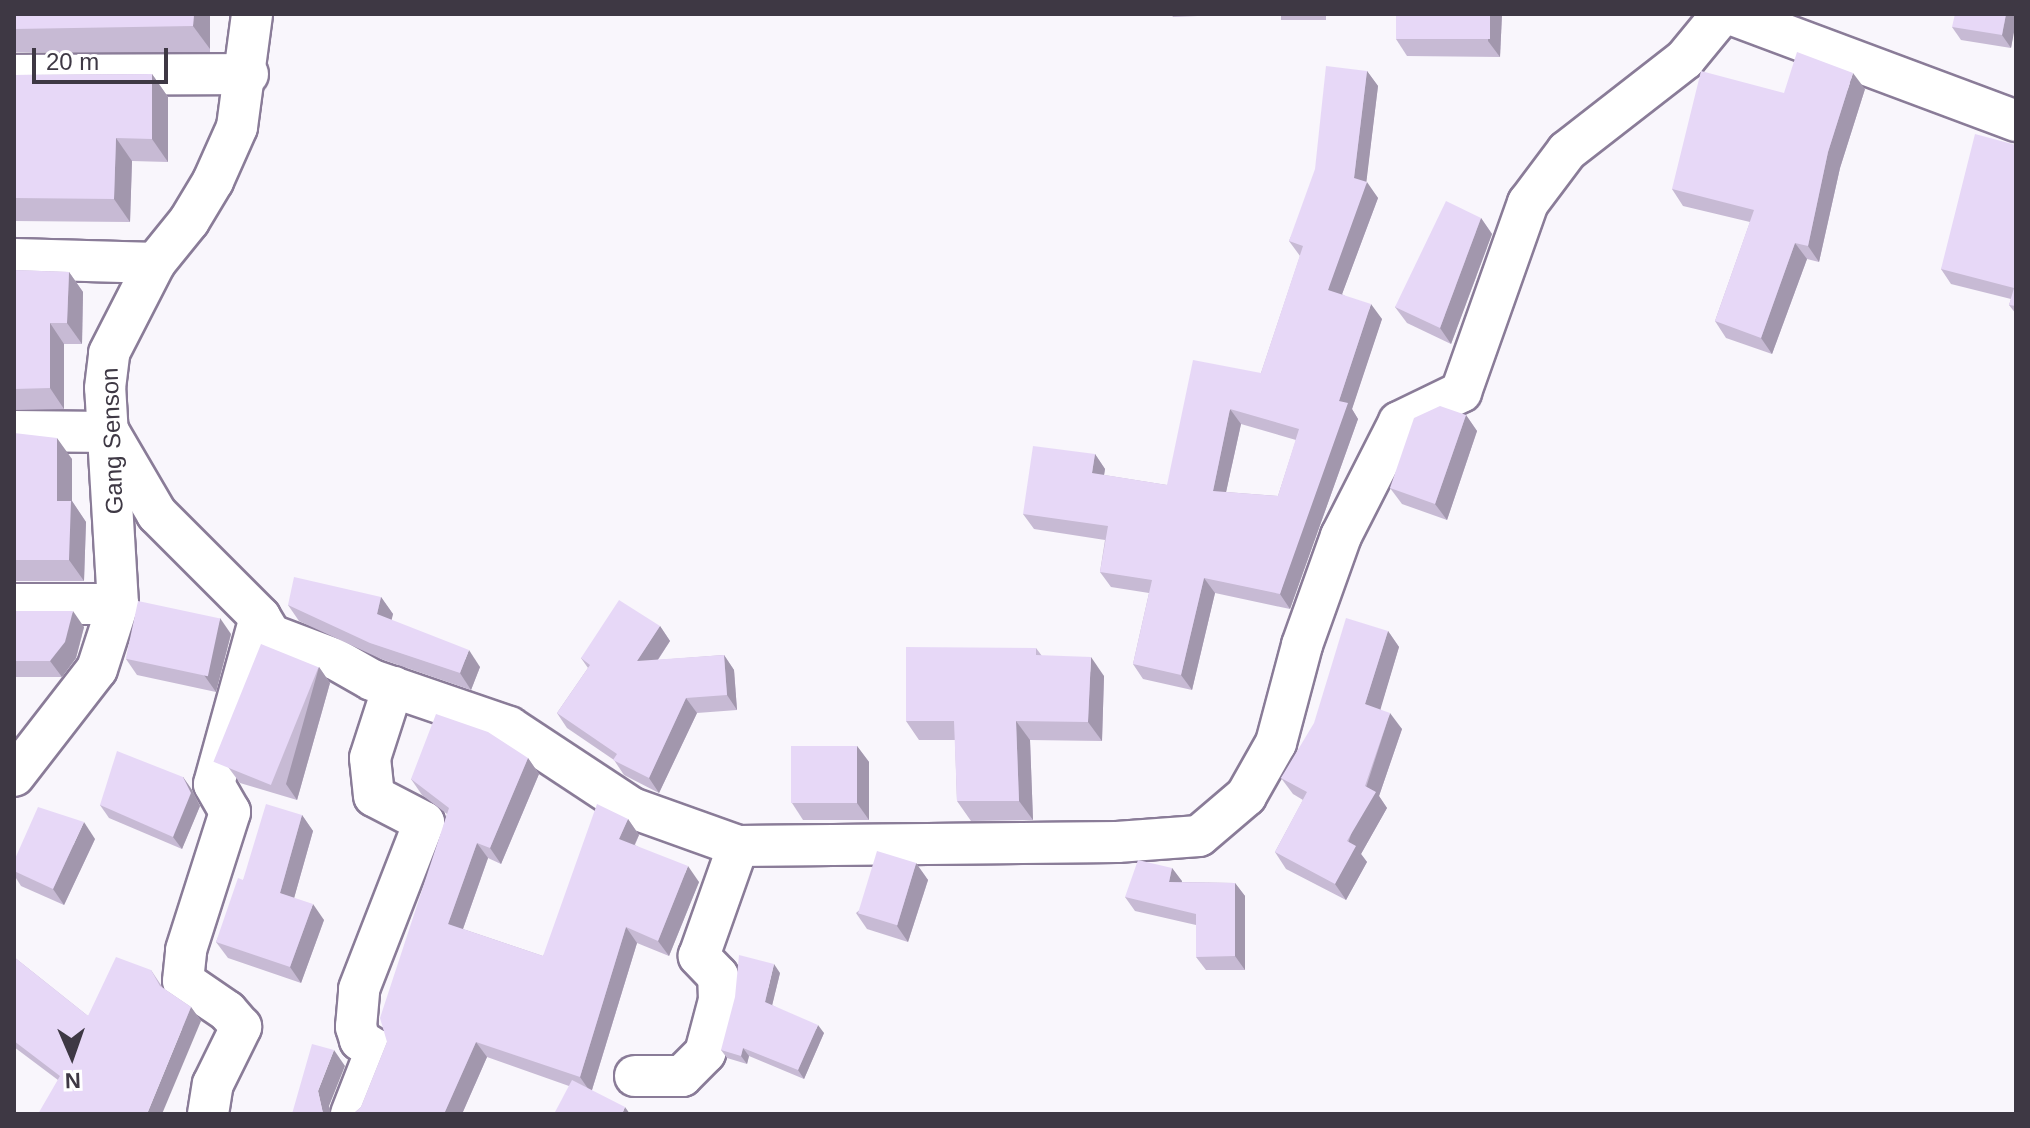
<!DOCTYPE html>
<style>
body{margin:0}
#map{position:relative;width:2030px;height:1128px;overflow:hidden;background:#f9f6fc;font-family:Helvetica,sans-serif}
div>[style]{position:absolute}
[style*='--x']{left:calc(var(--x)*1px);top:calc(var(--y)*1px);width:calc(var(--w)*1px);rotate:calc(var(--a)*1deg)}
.roads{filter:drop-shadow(2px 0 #8a7c98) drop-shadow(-2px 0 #8a7c98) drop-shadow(0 2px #8a7c98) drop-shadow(0 -2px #8a7c98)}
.minor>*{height:40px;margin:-20px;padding:0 20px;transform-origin:20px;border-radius:20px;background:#fff}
.wall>*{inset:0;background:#c7bad4;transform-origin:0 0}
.shaded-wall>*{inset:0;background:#a297ad}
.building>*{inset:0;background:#e7d8f7;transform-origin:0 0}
span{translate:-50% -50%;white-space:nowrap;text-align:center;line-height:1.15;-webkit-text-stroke:8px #fff;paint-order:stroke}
.street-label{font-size:24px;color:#3e3844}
.frame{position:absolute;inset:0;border:16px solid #3e3844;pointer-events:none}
.north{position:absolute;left:32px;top:1016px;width:80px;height:80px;-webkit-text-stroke:6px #fff;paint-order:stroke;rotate:178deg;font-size:22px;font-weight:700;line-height:32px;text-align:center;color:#3e3844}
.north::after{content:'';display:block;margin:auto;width:28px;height:36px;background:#3e3844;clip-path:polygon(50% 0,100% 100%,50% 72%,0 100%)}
.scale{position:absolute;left:32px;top:48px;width:136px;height:36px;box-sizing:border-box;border:4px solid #3e3844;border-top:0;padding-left:10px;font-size:24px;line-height:28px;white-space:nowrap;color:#3e3844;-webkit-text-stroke:6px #fff;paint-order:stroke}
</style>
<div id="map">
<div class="roads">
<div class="minor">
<i style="--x:1730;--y:14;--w:305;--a:20.5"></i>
<i style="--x:14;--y:75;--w:234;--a:-0.2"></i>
<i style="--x:14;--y:259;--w:141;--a:1.6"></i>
<i style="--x:14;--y:431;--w:95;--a:0.6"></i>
<i style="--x:109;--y:432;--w:95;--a:59.7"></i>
<i style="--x:157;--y:514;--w:146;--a:45"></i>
<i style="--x:260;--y:617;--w:21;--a:59"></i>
<i style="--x:271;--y:635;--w:68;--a:20.6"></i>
<i style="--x:335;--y:659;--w:43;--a:29.6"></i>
<i style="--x:372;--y:680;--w:145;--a:18.9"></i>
<i style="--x:509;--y:727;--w:147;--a:33.4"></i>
<i style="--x:632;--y:808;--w:113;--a:19.7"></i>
<i style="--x:738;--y:846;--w:379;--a:-0.6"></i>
<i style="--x:1117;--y:842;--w:82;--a:-4.2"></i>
<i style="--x:1199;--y:836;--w:62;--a:-40.4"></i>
<i style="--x:1246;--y:796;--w:61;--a:-60.5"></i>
<i style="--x:1276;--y:743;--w:101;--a:-75.1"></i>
<i style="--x:1302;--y:645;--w:116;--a:-70.3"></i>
<i style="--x:1341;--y:536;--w:128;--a:-63"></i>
<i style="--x:1399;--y:422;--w:69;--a:-25.8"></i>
<i style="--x:1461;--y:392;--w:201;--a:-70.5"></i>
<i style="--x:1528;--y:203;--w:65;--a:-53.1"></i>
<i style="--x:1567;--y:151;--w:150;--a:-37.9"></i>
<i style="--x:1685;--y:59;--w:58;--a:-50.6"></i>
<i style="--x:14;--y:604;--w:104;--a:0"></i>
<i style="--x:14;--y:776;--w:135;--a:-52.2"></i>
<i style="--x:97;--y:669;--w:68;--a:-72.1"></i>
<i style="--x:118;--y:604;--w:216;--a:-93.4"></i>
<i style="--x:105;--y:388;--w:35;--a:-83"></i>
<i style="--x:109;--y:353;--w:101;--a:-62.9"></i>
<i style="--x:155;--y:263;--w:54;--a:-51"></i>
<i style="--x:189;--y:221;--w:47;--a:-59"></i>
<i style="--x:213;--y:181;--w:59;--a:-66"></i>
<i style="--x:237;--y:127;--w:114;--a:-82.4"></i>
<i style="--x:635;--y:1076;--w:47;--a:0"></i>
<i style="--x:682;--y:1076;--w:33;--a:-45"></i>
<i style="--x:705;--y:1053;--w:55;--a:-75.2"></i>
<i style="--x:719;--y:1000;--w:24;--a:-92"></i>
<i style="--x:718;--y:976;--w:28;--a:-134"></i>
<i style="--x:699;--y:956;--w:117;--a:-70.5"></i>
<i style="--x:208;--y:1114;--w:30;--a:-81"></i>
<i style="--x:213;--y:1084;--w:64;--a:-63.8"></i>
<i style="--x:241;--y:1027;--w:21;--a:-131"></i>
<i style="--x:227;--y:1011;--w:53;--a:-145.7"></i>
<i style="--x:183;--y:981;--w:31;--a:-84"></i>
<i style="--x:186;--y:950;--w:145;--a:-72.3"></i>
<i style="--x:230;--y:812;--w:32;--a:-120"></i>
<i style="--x:214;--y:784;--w:173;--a:-74.6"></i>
<i style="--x:351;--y:1114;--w:69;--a:-68.7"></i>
<i style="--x:376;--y:1050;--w:19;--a:-148"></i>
<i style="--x:360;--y:1040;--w:14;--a:-107"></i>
<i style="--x:356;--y:1027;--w:38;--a:-85"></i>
<i style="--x:359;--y:989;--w:179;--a:-68.7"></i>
<i style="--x:424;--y:822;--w:56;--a:-152.5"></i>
<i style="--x:374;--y:796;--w:38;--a:-96"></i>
<i style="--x:370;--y:758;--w:75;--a:-72.1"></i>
</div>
</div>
<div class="wall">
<i style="left:14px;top:14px;width:196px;height:38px"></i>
<i style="clip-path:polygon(1171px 14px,1247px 14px,1173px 17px)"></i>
<i style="left:1281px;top:14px;width:45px;height:6px"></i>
<i style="clip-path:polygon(1502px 14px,1500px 57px,1407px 56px,1396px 39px)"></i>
<i style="clip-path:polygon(2016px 14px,2011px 48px,1961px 40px,1952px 27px)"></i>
<i style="clip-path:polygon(evenodd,1367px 71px,1378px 86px,1366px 182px,1378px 198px,1342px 294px,1382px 319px,1352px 409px,1358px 419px,1290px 609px,1215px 593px,1192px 690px,1143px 679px,1133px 664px,1149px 593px,1111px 587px,1100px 572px,1105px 540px,1034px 529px,1023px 514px,1095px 454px,1105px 469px,1104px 475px,1167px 485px,1261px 373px,1300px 256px,1289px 241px,1367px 71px,1241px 424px,1296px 440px,1278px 496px,1226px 492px,1241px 424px)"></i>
<i style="clip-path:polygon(152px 74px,168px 97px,168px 162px,132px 161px,130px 222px,14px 221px,14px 75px)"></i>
<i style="clip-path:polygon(1865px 89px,1840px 168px,1819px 262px,1807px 259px,1772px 354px,1726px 338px,1715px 321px,1750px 222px,1683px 206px,1672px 189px,1784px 93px)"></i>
<i style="clip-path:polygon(2016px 145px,2016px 314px,2009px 305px,2011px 299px,1951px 284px,1941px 269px)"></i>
<i style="clip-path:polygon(1481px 218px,1492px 234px,1451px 344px,1407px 323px,1395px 307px)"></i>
<i style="clip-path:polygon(14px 270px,69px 272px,83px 292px,82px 344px,64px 344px,64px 409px,14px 410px)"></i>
<i style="clip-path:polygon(1466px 415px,1477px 431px,1447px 520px,1402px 504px,1390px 488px)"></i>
<i style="clip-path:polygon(14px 433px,72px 459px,72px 501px,86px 522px,84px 581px,14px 581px)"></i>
<i style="clip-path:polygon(381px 597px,393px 614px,391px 620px,480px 667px,471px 690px,381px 659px,299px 621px,288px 605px)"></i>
<i style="clip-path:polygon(14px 611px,84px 627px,76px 658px,62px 677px,14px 677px)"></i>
<i style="clip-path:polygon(660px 626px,670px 641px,658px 660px,724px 655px,734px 670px,737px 710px,697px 713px,659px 793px,624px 775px,614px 760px,567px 728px,557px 713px,588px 668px,581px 658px)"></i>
<i style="clip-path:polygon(1388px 631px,1399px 647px,1380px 709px,1402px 729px,1379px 796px,1387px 808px,1361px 854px,1367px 862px,1346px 900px,1286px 869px,1275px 852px,1303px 800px,1293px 794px,1281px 778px)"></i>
<i style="clip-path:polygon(231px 634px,216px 692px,137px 675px,126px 659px)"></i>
<i style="clip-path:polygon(1036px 648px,1042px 656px,1104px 676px,1102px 741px,1030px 740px,1033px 820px,971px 821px,957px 801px,955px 740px,919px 740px,906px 721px)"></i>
<i style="clip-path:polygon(319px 667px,330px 683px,297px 800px,240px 783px,228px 767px)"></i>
<i style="clip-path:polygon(857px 746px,869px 762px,869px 820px,803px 820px,792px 803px)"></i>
<i style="clip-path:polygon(528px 758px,539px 774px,501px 864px,488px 858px,463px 929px,543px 956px,628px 819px,639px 835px,635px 845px,699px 882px,669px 956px,637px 943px,592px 1090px,569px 1086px,487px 1057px,462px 1114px,353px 1114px,361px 1107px,387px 1042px,447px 814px,422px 795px,411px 779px)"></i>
<i style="clip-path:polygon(183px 777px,192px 790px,200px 806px,182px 849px,109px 818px,100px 805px)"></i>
<i style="clip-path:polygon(302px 815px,313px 831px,294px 898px,324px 920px,301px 983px,228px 958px,216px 942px,243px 880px)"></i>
<i style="clip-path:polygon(95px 839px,64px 905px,21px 886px,14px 875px,14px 861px)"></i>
<i style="clip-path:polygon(916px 863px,928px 880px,908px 942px,867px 929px,856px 913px)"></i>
<i style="clip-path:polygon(1172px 868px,1182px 882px,1235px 883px,1245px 896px,1245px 970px,1206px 970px,1196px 957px,1196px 925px,1135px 911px,1125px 897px)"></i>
<i style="clip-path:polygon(14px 957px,88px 1016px,151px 970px,163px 988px,191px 1007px,201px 1021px,58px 1080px,14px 1047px)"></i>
<i style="clip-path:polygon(780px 973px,772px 1005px,824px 1033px,804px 1079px,749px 1056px,747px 1064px,727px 1058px,721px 1050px)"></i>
</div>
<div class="shaded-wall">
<i style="clip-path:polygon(194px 14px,210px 14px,210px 49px,193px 26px)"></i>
<i style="clip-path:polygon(1490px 14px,1502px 14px,1500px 57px,1488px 41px)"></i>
<i style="clip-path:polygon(2006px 14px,2016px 14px,2016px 22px,2011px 48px,2002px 35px)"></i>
<i style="clip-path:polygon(1367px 71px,1378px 86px,1366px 185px,1367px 182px,1378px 198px,1338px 305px,1328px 290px,1354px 178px)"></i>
<i style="clip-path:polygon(1853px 73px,1865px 89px,1840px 168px,1819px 262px,1808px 246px,1828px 152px)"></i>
<i style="clip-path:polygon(152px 74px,168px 97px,168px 162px,152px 139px)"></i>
<i style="clip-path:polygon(116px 138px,132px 161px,130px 222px,114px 199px)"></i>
<i style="clip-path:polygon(1481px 218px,1492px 234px,1451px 344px,1440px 328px)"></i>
<i style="clip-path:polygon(1795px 243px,1807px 259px,1772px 354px,1761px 338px)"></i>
<i style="clip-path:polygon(69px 272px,83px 292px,82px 344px,67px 323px)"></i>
<i style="clip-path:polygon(1371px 304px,1382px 319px,1352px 409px,1358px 419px,1290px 609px,1280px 594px,1339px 401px)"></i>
<i style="clip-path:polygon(50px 323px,64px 344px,64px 409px,50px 388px)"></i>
<i style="clip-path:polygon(1230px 409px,1241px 424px,1223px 506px,1213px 491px)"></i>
<i style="clip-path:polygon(1466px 415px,1477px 431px,1447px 520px,1435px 504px)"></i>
<i style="clip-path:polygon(57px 438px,72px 459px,72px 501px,86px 522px,84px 581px,69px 560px,57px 501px)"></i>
<i style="clip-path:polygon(1095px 454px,1105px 469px,1102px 488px,1092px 473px)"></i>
<i style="clip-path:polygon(1204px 578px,1215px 593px,1192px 690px,1181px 675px)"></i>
<i style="clip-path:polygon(381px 597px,393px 614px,389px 631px,377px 614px)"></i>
<i style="clip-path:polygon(73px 611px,84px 627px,76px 658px,62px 677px,50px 661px)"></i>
<i style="clip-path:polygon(220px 618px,231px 634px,216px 692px,204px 675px)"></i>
<i style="clip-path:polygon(660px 626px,670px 641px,647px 676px,637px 661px)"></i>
<i style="clip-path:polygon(1388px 631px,1399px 647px,1377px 721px,1365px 704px)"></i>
<i style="clip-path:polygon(469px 650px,480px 667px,471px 690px,460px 673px)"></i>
<i style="clip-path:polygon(724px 655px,734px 670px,737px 710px,727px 695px)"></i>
<i style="clip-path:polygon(1091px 657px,1104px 676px,1102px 741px,1088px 722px)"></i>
<i style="clip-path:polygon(319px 667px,330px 683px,297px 800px,286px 784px)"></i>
<i style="clip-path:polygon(686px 698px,697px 713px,659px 793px,649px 778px)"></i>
<i style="clip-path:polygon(1390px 713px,1402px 729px,1379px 796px,1387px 808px,1361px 854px,1367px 862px,1346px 900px,1335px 884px)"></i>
<i style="clip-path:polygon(1016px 721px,1030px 740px,1033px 820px,1019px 801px)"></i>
<i style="clip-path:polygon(857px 746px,869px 762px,869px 820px,857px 803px)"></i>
<i style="clip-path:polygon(528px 758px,539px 774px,501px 864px,490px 848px)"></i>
<i style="clip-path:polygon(183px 777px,192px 790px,200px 806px,182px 849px,173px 837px)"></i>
<i style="clip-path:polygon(302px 815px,313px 831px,291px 909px,280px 893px)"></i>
<i style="clip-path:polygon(628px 819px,639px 835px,630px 854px,619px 839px)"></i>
<i style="clip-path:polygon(84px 822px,95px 839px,64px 905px,53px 889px)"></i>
<i style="clip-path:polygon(477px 843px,488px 858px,459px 940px,448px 924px)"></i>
<i style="clip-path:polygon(916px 863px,928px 880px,908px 942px,897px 926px)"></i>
<i style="clip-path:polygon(688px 866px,699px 882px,669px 956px,658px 941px)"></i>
<i style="clip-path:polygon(1172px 868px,1182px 881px,1178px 896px,1169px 882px)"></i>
<i style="clip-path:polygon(1235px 883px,1245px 896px,1245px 970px,1235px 956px)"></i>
<i style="clip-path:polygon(313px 904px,324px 920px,301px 983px,290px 967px)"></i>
<i style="clip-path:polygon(626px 927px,637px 943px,591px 1093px,580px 1077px)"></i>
<i style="clip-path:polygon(774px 964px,780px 973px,771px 1010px,765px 1002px)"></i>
<i style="clip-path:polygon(191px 1007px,201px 1021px,162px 1114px,147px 1114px)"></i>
<i style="clip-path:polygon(818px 1025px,824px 1033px,804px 1079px,798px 1070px)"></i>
<i style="clip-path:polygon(476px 1042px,487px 1057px,462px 1114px,444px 1114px)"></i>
<i style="clip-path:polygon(743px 1048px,749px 1056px,747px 1064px,741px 1056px)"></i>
<i style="clip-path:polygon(334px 1050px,345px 1066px,329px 1106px,331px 1114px,323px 1114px,318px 1091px)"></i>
<i style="clip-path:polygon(625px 1107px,630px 1114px,622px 1114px)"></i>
</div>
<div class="building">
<i style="clip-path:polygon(14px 14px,194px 14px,193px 26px,14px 29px)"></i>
<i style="left:1396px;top:14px;width:94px;height:25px"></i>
<i style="clip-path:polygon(1955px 14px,2006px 14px,2002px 35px,1952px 27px)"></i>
<i style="clip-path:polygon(1797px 52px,1853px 73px,1828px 152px,1808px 246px,1795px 243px,1761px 338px,1715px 321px,1754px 210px,1672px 189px,1701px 71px,1784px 93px)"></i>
<i style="clip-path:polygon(evenodd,1326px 66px,1367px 71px,1354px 178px,1367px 182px,1328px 290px,1371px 304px,1339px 401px,1348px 403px,1280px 594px,1204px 578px,1181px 675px,1133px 664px,1152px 580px,1100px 572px,1108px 526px,1023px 514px,1033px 446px,1095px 454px,1092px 473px,1167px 485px,1193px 360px,1261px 373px,1303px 246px,1289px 241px,1315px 169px,1326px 66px,1230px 409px,1299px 429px,1278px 496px,1213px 491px,1230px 409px)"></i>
<i style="clip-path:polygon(152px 74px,152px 139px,116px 138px,114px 199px,14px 198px,14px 75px)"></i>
<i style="clip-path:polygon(1975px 134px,2016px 145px,2016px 306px,2009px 305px,2014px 288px,1941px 269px)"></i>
<i style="clip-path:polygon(1446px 201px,1481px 218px,1440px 328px,1395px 307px)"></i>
<i style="clip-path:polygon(14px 270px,69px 272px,67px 323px,50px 323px,50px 388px,14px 389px)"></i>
<i style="clip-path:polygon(1440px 406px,1466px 415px,1435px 504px,1390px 488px,1414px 418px)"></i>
<i style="clip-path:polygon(14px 433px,57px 438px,57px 501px,71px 501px,69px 560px,14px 560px)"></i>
<i style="clip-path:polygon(294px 577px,381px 597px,377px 614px,469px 650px,460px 673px,370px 643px,288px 605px)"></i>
<i style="clip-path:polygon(619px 600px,660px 626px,637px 661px,724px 655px,727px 695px,686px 698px,649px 778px,613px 760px,617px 754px,557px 713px,590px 665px,581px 658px)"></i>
<i style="left:138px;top:601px;width:84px;height:59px;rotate:12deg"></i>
<i style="clip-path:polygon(14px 611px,73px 611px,65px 642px,50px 661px,14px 661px)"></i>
<i style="clip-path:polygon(1346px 618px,1388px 631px,1365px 704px,1390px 713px,1365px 786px,1376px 792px,1347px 841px,1356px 846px,1335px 884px,1275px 852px,1307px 792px,1281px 778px,1314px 723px)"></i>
<i style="left:261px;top:644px;width:62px;height:127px;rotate:22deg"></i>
<i style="clip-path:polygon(906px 647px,1036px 648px,1036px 655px,1091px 657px,1088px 722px,1016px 721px,1019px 801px,957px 801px,954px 721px,906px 721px)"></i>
<i style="clip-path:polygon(436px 714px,488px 732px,528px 758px,490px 848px,477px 843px,448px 924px,543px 956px,597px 804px,628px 819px,619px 839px,688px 866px,658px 941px,626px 927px,580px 1077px,476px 1042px,444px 1114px,353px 1114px,361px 1107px,387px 1042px,380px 1018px,449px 808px,411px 779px)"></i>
<i style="left:791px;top:746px;width:66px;height:57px"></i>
<i style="clip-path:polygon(117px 751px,183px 777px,191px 793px,173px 837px,100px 805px)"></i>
<i style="clip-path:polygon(266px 804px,302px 815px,280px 893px,313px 904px,290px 967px,216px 942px,238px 878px,243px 880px)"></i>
<i style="clip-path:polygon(38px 807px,84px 822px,53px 889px,14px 871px,14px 861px)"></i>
<i style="left:877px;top:851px;width:41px;height:65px;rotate:17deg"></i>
<i style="clip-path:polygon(1138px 860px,1172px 868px,1169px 882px,1235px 883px,1235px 956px,1196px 957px,1196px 914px,1125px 897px)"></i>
<i style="clip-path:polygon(739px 955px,774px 964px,765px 1002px,818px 1025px,798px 1070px,743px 1048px,741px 1056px,721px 1050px,735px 997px)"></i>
<i style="clip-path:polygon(14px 957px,88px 1016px,116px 957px,151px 970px,160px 986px,191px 1007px,147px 1114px,38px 1114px,60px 1076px,14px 1041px)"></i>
<i style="clip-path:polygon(312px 1044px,334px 1050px,318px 1091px,323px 1113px,325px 1114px,292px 1114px)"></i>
<i style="clip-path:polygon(572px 1080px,625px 1107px,622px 1114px,554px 1114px)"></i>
</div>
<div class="street-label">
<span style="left:112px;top:441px;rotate:-92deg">Gang Senson</span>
</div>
<div class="frame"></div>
<div class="north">N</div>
<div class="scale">20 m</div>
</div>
